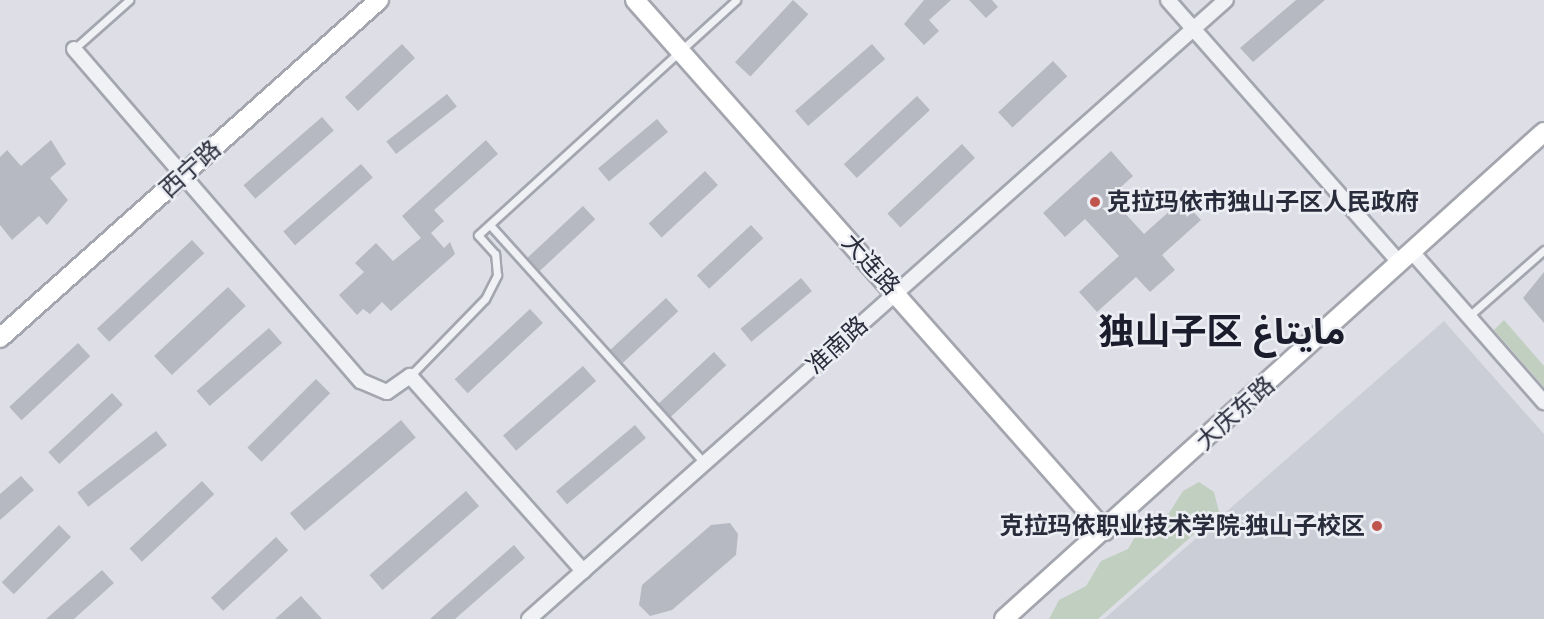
<!DOCTYPE html>
<meta charset="utf-8">
<style>
body{margin:0}
#map{position:relative;width:1544px;height:619px;overflow:hidden;background:#dedfe6;font-family:Jost,"Noto Sans Arabic","Noto Sans SC",sans-serif}
div>[style]{position:absolute}
[style*='--x']{left:calc(var(--x)*1px);top:calc(var(--y)*1px);width:calc(var(--w)*1px);rotate:calc(var(--a)*1deg)}
.built>*{inset:0;background:#ccced7}
.green>*{inset:0;background:#c1cfc0}
.building>*{inset:0;background:#b6b8c2;transform-origin:0 0}
.roads{filter:drop-shadow(2px 0 #a4a6af) drop-shadow(-2px 0 #a4a6af) drop-shadow(0 2px #a4a6af) drop-shadow(0 -2px #a4a6af)}
.lane>*{height:7px;margin:-3.5px;padding:0 3.5px;transform-origin:3.5px;border-radius:3.5px;background:#f0f1f5}
.street>*{height:14px;margin:-7px;padding:0 7px;transform-origin:7px;border-radius:7px;background:#f0f1f5}
.secondary>*{height:18px;margin:-9px;padding:0 9px;transform-origin:9px;border-radius:9px;background:#fff}
.dots>*{width:16px;height:16px;translate:-50% -50%;box-sizing:border-box;border:3px solid #edeef4;border-radius:50%}
span{translate:-50% -50%;white-space:nowrap;text-align:center;line-height:1.15;-webkit-text-stroke:5px #edeef4;paint-order:stroke}
.street-label{font-size:24px;color:#292c3b}
.poi-label{font-size:24px;color:#292c3b;font-weight:700}
.left{translate:0 -50%;text-align:left}
.right{translate:-100% -50%;text-align:right}
.town-label{font-size:36px;color:#1b1d2c;font-weight:700}
</style>
<div id="map">
<div class="built">
<i style="clip-path:polygon(1444px 321px,1544px 434px,1544px 619px,1104px 619px)"></i>
</div>
<div class="green">
<i style="clip-path:polygon(1504px 320px,1544px 366px,1544px 387px,1494px 330px)"></i>
<i style="clip-path:polygon(1199px 482px,1214px 492px,1219px 512px,1098px 619px,1049px 619px,1059px 600px,1086px 586px,1101px 561px,1128px 549px,1142px 525px,1169px 513px,1183px 491px)"></i>
</div>
<div class="building">
<i style="left:793px;top:0;width:21px;height:85px;rotate:43deg"></i>
<i style="clip-path:polygon(924px 0,951px 0,929px 20px,939px 31px,924px 45px,904px 24px)"></i>
<i style="clip-path:polygon(969px 0,992px 0,998px 7px,986px 18px)"></i>
<i style="clip-path:polygon(1296px 0,1325px 0,1253px 62px,1240px 48px)"></i>
<i style="left:402px;top:44px;width:19px;height:78px;rotate:47deg"></i>
<i style="left:872px;top:44px;width:20px;height:102px;rotate:49deg"></i>
<i style="left:1053px;top:61px;width:21px;height:75px;rotate:47deg"></i>
<i style="left:447px;top:94px;width:16px;height:77px;rotate:52deg"></i>
<i style="left:917px;top:96px;width:19px;height:100px;rotate:47deg"></i>
<i style="left:322px;top:117px;width:18px;height:104px;rotate:49deg"></i>
<i style="left:657px;top:119px;width:17px;height:77px;rotate:50deg"></i>
<i style="clip-path:polygon(51px 140px,66px 164px,50px 178px,68px 200px,47px 225px,39px 216px,12px 240px,0 225px,0 157px,7px 150px,21px 166px)"></i>
<i style="clip-path:polygon(486px 140px,498px 154px,434px 210px,444px 221px,431px 233px,444px 248px,450px 242px,455px 254px,391px 311px,382px 302px,370px 314px,363px 309px,357px 315px,339px 295px,364px 272px,355px 263px,376px 243px,393px 261px,421px 238px,402px 216px)"></i>
<i style="left:962px;top:144px;width:19px;height:102px;rotate:47deg"></i>
<i style="clip-path:polygon(1111px 151px,1133px 176px,1110px 197px,1144px 234px,1182px 200px,1201px 220px,1162px 255px,1175px 270px,1150px 292px,1136px 277px,1097px 312px,1079px 292px,1119px 256px,1085px 219px,1065px 237px,1043px 213px)"></i>
<i style="left:361px;top:164px;width:18px;height:103px;rotate:49deg"></i>
<i style="left:705px;top:171px;width:19px;height:77px;rotate:47deg"></i>
<i style="left:583px;top:206px;width:18px;height:76px;rotate:47deg"></i>
<i style="left:751px;top:225px;width:18px;height:74px;rotate:47deg"></i>
<i style="left:192px;top:240px;width:18px;height:130px;rotate:47deg"></i>
<i style="clip-path:polygon(1544px 272px,1544px 323px,1523px 298px)"></i>
<i style="left:801px;top:278px;width:17px;height:79px;rotate:50deg"></i>
<i style="left:228px;top:287px;width:26px;height:101px;rotate:47deg"></i>
<i style="left:666px;top:298px;width:18px;height:76px;rotate:47deg"></i>
<i style="left:530px;top:309px;width:19px;height:103px;rotate:47deg"></i>
<i style="left:269px;top:328px;width:20px;height:96px;rotate:49deg"></i>
<i style="left:78px;top:343px;width:18px;height:94px;rotate:47deg"></i>
<i style="left:714px;top:352px;width:18px;height:76px;rotate:47deg"></i>
<i style="left:583px;top:366px;width:20px;height:106px;rotate:49deg"></i>
<i style="left:316px;top:379px;width:20px;height:97px;rotate:45deg"></i>
<i style="left:112px;top:393px;width:16px;height:87px;rotate:47deg"></i>
<i style="left:401px;top:420px;width:23px;height:145px;rotate:50deg"></i>
<i style="left:635px;top:425px;width:17px;height:103px;rotate:50deg"></i>
<i style="left:156px;top:431px;width:18px;height:100px;rotate:52deg"></i>
<i style="clip-path:polygon(21px 476px,34px 490px,0 520px,0 494px)"></i>
<i style="left:202px;top:481px;width:18px;height:99px;rotate:47deg"></i>
<i style="left:466px;top:491px;width:20px;height:128px;rotate:49deg"></i>
<i style="clip-path:polygon(730px 523px,738px 534px,736px 555px,672px 610px,650px 616px,639px 605px,642px 585px,711px 525px)"></i>
<i style="left:59px;top:525px;width:17px;height:81px;rotate:45deg"></i>
<i style="left:276px;top:537px;width:18px;height:89px;rotate:47deg"></i>
<i style="clip-path:polygon(514px 545px,525px 558px,455px 619px,430px 619px)"></i>
<i style="clip-path:polygon(102px 570px,114px 583px,74px 619px,46px 619px)"></i>
<i style="clip-path:polygon(301px 596px,322px 619px,275px 619px)"></i>
</div>
<div class="roads">
<div class="lane">
<i style="--x:74;--y:49;--w:74;--a:-41.7"></i>
<i style="--x:490;--y:225;--w:321;--a:48"></i>
<i style="--x:1469;--y:316;--w:100;--a:-41.3"></i>
<i style="--x:410;--y:376;--w:107;--a:-45.8"></i>
<i style="--x:485;--y:299;--w:27;--a:-63"></i>
<i style="--x:497;--y:275;--w:21;--a:-95"></i>
<i style="--x:495;--y:254;--w:25;--a:-132"></i>
<i style="--x:478;--y:235;--w:349;--a:-42.3"></i>
</div>
<div class="street">
<i style="--x:1168;--y:0;--w:351;--a:48.6"></i>
<i style="--x:74;--y:49;--w:439;--a:49.2"></i>
<i style="--x:361;--y:381;--w:28;--a:23"></i>
<i style="--x:387;--y:392;--w:28;--a:-35"></i>
<i style="--x:410;--y:376;--w:261;--a:48.4"></i>
<i style="--x:1412;--y:252;--w:200;--a:48.7"></i>
<i style="--x:529;--y:619;--w:932;--a:-41.61"></i>
</div>
<div class="secondary">
<i style="--x:635;--y:0;--w:709;--a:48.49"></i>
<i style="--x:0;--y:338;--w:508;--a:-41.73"></i>
<i style="--x:1004;--y:619;--w:727;--a:-42.05"></i>
</div>
</div>
<div class="dots">
<i style="left:1095px;top:202px;background:#c0554e"></i>
<i style="left:1377px;top:526px;background:#c0554e"></i>
</div>
<div class="street-label">
<span style="left:190px;top:169px;rotate:-42deg">西宁路</span>
<span style="left:871px;top:264px;rotate:48deg">大连路</span>
<span style="left:837px;top:345px;rotate:-42deg">准南路</span>
<span style="left:1235px;top:413px;rotate:-42deg">大庆东路</span>
</div>
<div class="poi-label">
<span class="left" style="left:1107px;top:202px">克拉玛依市独山子区人民政府</span>
<span class="right" style="left:1365px;top:526px">克拉玛依职业技术学院-独山子校区</span>
</div>
<div class="town-label">
<span style="left:1222px;top:332px">独山子区 مايتاغ</span>
</div>
</div>
